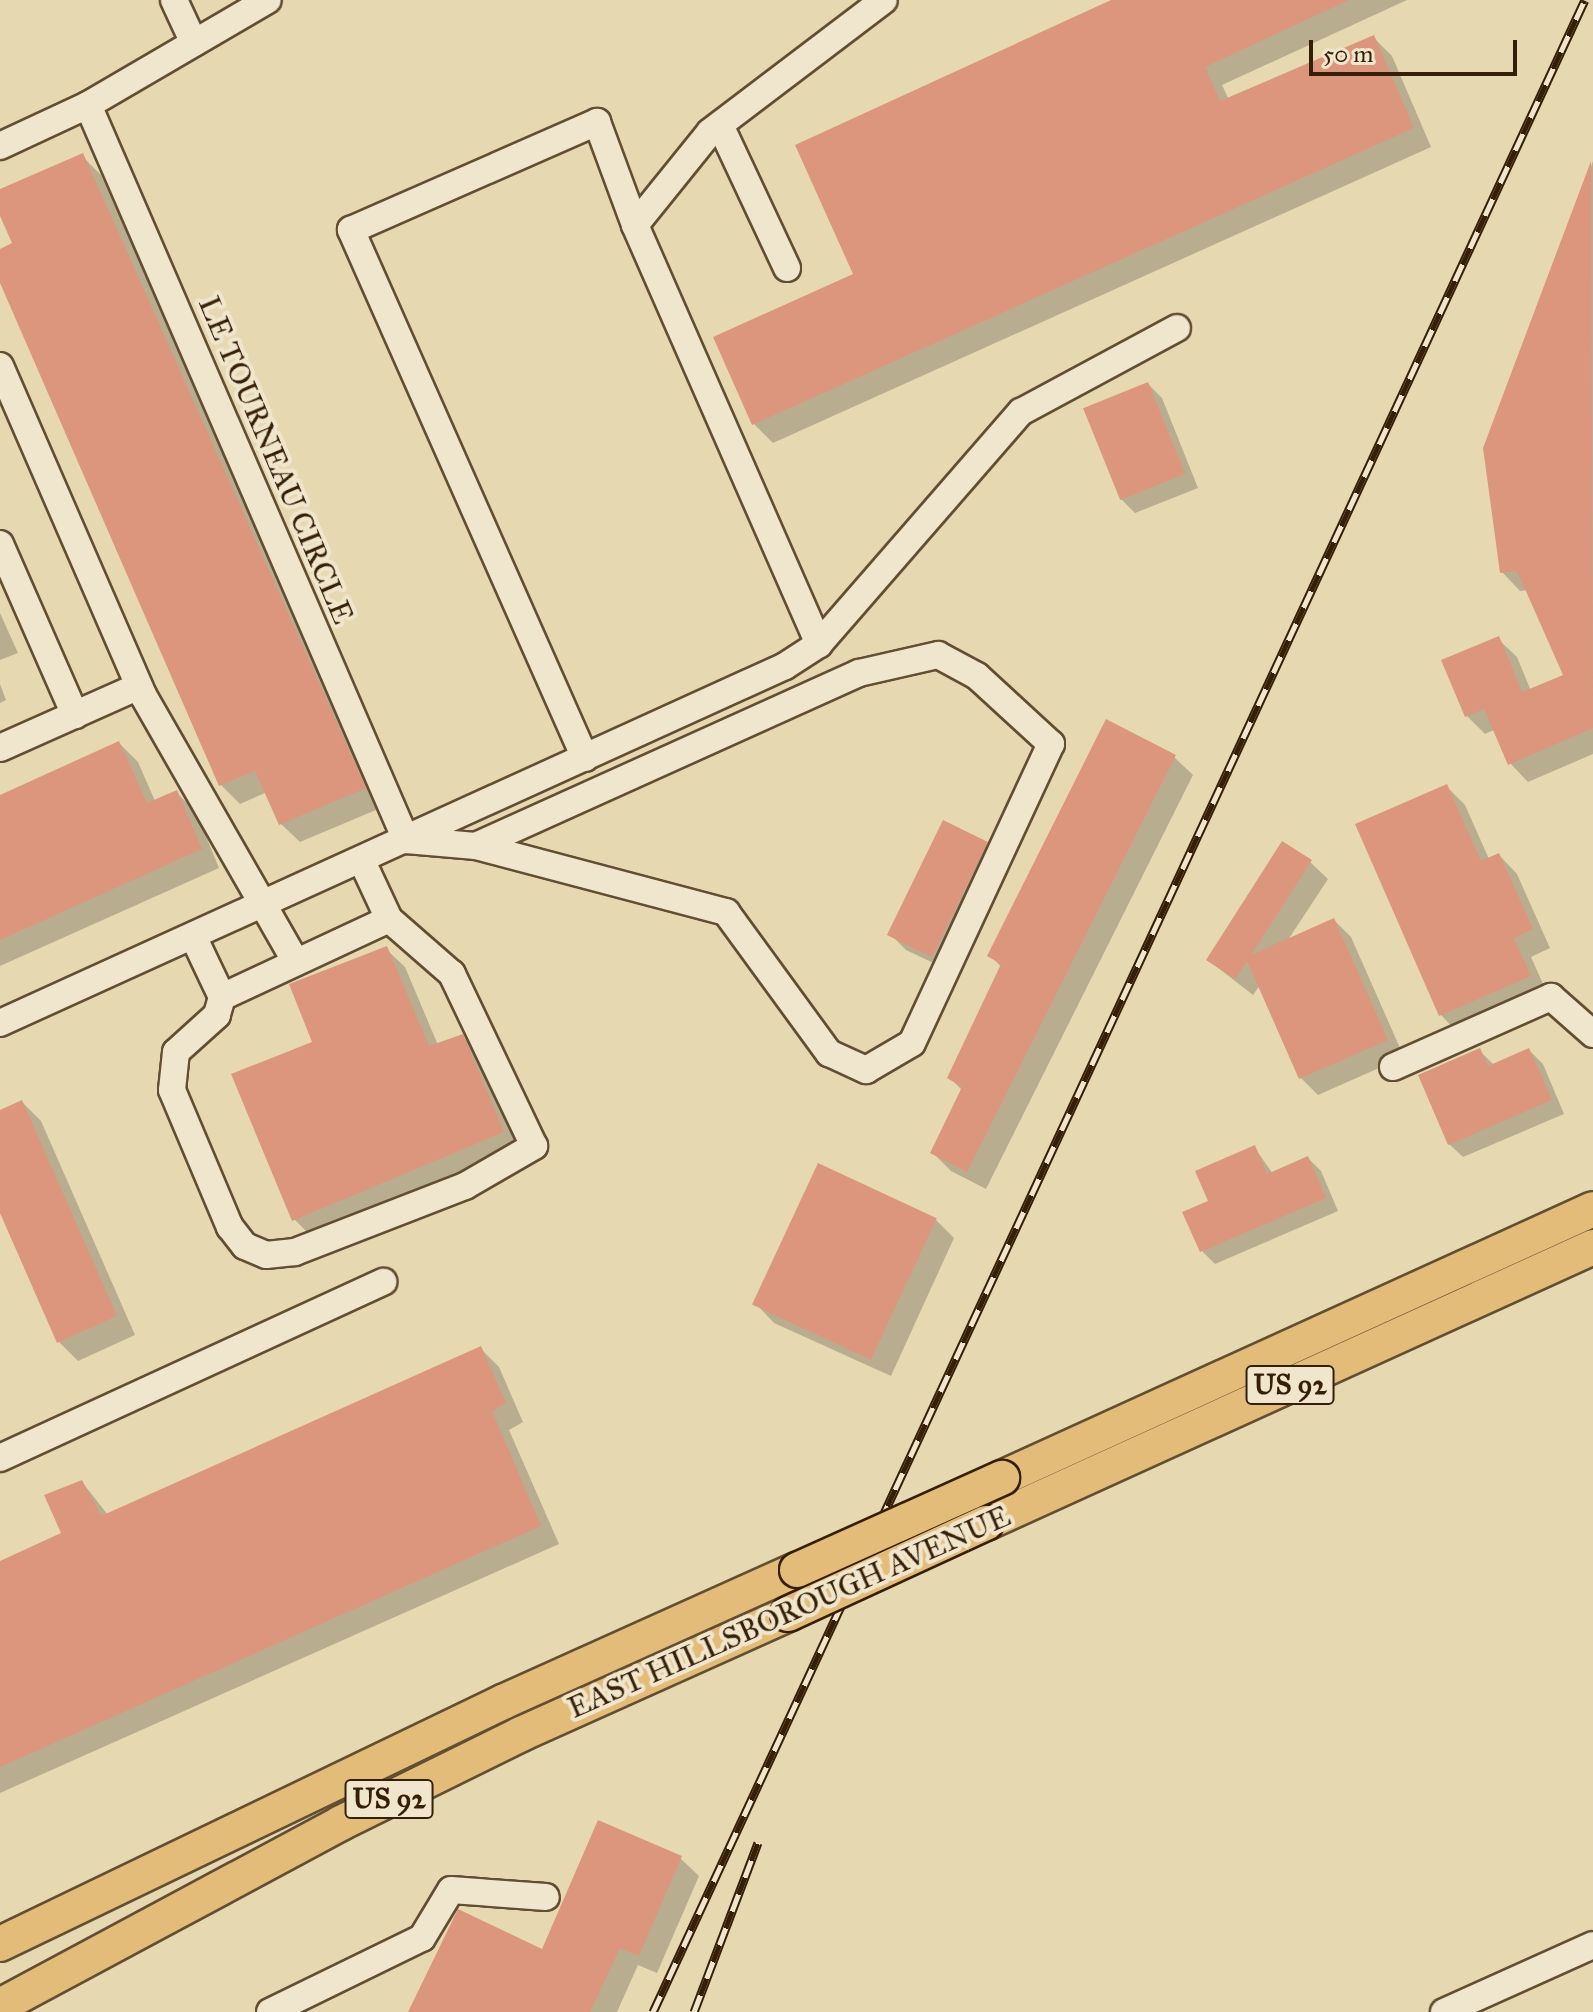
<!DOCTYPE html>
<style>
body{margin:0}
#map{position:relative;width:1593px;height:2012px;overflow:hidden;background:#e6d9b2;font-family:"IM FELL Great Primer",serif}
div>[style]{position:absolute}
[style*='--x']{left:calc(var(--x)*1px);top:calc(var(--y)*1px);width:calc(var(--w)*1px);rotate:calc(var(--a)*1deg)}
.shadow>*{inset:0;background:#0003}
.building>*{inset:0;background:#dc967e;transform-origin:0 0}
.roads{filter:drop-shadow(2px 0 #624e32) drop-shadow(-2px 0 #624e32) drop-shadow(0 2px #624e32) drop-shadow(0 -2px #624e32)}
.minor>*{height:26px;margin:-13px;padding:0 13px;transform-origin:13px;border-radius:13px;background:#efe6cd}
.major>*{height:34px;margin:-17px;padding:0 17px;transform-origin:17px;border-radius:17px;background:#e3bc79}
.rail>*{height:9px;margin-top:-4.5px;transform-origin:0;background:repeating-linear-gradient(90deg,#efe6cd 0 18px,#361f07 0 36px);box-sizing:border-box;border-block:2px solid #361f07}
.bridges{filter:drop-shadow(2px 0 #361f07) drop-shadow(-2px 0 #361f07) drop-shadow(0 2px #361f07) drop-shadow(0 -2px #361f07)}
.major-bridge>*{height:34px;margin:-17px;padding:0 17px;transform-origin:17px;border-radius:17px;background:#e3bc79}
span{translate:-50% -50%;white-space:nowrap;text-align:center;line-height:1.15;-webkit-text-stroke:8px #efe6cd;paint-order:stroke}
.shield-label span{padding:2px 6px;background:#efe6cd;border:2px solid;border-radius:6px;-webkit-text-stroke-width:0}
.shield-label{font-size:28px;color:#361f07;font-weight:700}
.street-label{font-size:30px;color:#361f07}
.scale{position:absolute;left:1309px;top:40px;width:208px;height:36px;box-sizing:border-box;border:4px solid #361f07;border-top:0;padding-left:10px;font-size:24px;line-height:28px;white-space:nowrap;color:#361f07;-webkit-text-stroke:6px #efe6cd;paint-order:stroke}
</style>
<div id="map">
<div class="shadow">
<i style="clip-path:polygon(1116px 0,1407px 0,1222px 85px,1229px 100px,1373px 37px,1392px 56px,1431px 147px,773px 443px,754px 424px,856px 275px)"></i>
<i style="clip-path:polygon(82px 156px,101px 175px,383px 807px,300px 842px,281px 824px,267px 792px,240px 804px,221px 785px,0 278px,0 251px,14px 244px,0 211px,0 192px)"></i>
<i style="clip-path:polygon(1593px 161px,1593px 754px,1528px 782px,1510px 763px,1494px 730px,1485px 734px,1466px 715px,1498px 639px,1517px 657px,1531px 691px,1566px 676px,1527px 590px,1520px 591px,1502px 572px,1485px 448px)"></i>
<i style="clip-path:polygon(1148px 384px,1162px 398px,1198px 488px,1135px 513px,1121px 499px)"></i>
<i style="clip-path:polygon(0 613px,18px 653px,0 660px)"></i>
<i style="clip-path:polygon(0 684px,6px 700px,0 703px)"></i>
<i style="clip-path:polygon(119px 743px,138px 762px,155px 801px,177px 793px,196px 812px,219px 868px,0 966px,0 797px)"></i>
<i style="clip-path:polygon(1174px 757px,1193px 775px,986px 1189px,951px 1171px,932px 1152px,963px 1091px,950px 1078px,1002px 968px,990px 955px)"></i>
<i style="clip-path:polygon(1446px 786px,1465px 805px,1489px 859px,1499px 855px,1517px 874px,1550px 948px,1531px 957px,1548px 995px,1459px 1034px,1441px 1015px)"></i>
<i style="clip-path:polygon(987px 843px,1001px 857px,948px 970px,906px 950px,892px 936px)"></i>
<i style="clip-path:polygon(1310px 862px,1328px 879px,1288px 940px,1334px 920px,1351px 937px,1404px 1057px,1318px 1095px,1301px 1078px,1260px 985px,1253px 995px,1208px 960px)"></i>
<i style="clip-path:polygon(386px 949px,405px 967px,438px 1045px,462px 1036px,481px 1055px,521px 1151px,313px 1238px,294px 1219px,314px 1043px)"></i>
<i style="clip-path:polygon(1529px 1050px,1543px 1064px,1564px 1114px,1463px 1157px,1449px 1144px,1480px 1051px,1494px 1065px)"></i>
<i style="clip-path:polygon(22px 1102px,41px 1121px,135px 1335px,78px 1361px,59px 1342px,0 1208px,0 1112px)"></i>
<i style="clip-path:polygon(1254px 1147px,1273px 1174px,1308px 1158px,1321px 1171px,1338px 1211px,1215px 1264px,1202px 1251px,1211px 1202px)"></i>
<i style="clip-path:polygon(936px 1220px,954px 1238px,891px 1376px,774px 1323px,756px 1304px)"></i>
<i style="clip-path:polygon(481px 1349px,499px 1367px,523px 1422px,509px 1430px,559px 1544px,0 1793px,0 1563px,64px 1534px,82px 1482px,108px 1515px)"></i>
<i style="clip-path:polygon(680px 1858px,699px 1876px,657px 1973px,638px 1965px,617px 2012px,412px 2012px,543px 1952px)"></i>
</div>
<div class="building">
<i style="clip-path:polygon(1111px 0,1349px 0,1205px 67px,1220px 101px,1374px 35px,1414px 128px,752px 425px,713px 337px,853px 274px,795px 145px)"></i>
<i style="clip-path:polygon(83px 153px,366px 788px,279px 825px,255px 771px,219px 786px,0 283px,0 249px,12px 243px,0 216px,0 189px)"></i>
<i style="clip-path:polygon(1591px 161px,1593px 728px,1508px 765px,1484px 709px,1465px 717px,1441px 660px,1499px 636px,1522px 692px,1563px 675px,1517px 571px,1500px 573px,1483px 448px)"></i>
<i style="left:1148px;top:382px;width:99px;height:70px;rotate:68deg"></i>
<i style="clip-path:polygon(1106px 719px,1176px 755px,967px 1172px,930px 1153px,962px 1087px,947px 1078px,1001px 964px,987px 956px)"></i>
<i style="clip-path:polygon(119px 741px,147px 803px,177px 790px,202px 849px,0 940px,0 795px)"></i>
<i style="clip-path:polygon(1447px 784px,1481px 861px,1499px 853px,1533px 929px,1514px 938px,1531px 976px,1439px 1016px,1355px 824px)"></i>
<i style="left:943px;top:820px;width:50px;height:128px;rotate:26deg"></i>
<i style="clip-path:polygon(1282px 841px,1312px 860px,1251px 955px,1334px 918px,1388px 1040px,1299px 1079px,1247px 961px,1235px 979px,1206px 960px)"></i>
<i style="clip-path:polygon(387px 946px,429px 1046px,463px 1034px,504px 1132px,292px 1221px,231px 1074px,312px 1042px,289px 984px)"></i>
<i style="clip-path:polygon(1480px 1048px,1488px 1066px,1529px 1048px,1552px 1100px,1448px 1145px,1418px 1075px)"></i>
<i style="clip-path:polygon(22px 1100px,117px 1316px,57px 1343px,0 1213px,0 1110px)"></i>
<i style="clip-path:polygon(1255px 1145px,1267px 1174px,1308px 1156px,1326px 1198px,1200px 1252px,1182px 1212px,1208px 1201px,1195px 1171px)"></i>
<i style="left:818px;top:1163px;width:131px;height:156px;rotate:25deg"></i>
<i style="clip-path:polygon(481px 1346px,506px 1403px,492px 1411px,541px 1526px,0 1767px,0 1561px,61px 1533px,44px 1495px,82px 1480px,101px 1516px)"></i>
<i style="clip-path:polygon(598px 1820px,682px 1856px,639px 1956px,620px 1948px,590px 2012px,408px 2012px,458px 1909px,542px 1949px)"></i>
</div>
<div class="roads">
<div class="minor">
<i style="--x:174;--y:0;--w:47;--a:65.1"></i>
<i style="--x:88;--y:105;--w:801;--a:66.6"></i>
<i style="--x:720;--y:125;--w:158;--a:64.9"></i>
<i style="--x:0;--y:146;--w:97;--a:-25"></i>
<i style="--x:88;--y:105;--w:208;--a:-30.3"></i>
<i style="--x:635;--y:225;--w:119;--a:-51.1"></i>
<i style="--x:710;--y:132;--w:218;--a:-37.2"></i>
<i style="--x:0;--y:366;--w:359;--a:66.5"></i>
<i style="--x:143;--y:695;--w:305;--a:60.2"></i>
<i style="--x:0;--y:544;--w:187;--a:66.3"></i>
<i style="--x:0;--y:748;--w:152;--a:-24"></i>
<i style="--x:585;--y:758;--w:578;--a:-113.9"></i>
<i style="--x:351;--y:230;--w:269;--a:-23.7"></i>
<i style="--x:597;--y:122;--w:110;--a:69.7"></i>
<i style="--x:635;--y:225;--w:458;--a:66.3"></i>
<i style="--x:406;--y:840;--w:70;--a:4.9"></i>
<i style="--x:476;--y:846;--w:259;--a:14.8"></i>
<i style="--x:726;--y:912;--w:175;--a:53.9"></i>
<i style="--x:829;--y:1053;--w:41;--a:24.7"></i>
<i style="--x:866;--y:1070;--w:53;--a:-30.4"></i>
<i style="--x:912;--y:1043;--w:330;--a:-65.1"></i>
<i style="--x:1051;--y:744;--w:100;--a:-137.4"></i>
<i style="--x:977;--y:676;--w:44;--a:-151.7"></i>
<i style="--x:938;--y:655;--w:81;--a:167.2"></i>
<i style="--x:859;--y:673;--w:420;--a:155.7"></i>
<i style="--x:193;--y:936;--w:68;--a:64.6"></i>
<i style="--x:222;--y:997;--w:184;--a:-25"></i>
<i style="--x:389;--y:919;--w:64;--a:-115"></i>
<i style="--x:222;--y:997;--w:19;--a:106"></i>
<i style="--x:217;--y:1015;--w:55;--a:137.9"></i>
<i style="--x:176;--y:1052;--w:38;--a:96"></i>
<i style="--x:172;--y:1090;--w:149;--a:67.1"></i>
<i style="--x:230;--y:1227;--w:24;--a:52"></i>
<i style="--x:245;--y:1246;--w:23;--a:23"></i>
<i style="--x:266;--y:1255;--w:29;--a:-6"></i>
<i style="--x:295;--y:1252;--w:182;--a:-21.2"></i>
<i style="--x:465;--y:1186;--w:80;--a:-30.1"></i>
<i style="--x:534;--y:1146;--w:191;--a:-115.5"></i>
<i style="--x:452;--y:974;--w:84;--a:-138.9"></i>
<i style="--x:0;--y:1023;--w:862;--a:-24.45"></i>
<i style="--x:785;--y:666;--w:40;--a:-32.9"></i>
<i style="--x:819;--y:644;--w:308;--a:-49"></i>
<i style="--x:1021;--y:412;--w:177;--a:-28.3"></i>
<i style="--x:1393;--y:1067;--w:173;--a:-23.9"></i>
<i style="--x:1551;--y:997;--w:56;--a:41.4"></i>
<i style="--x:0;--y:1458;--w:422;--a:-24.7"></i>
<i style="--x:270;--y:2012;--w:169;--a:-26"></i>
<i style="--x:422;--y:1938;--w:56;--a:-58.9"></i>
<i style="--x:451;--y:1890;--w:95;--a:4.2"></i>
<i style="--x:1444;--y:2012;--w:163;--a:-24.2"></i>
</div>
<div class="major">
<i style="--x:1002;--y:1478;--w:649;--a:-24.47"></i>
<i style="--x:986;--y:1523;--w:667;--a:-24.45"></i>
<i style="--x:0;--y:1944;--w:560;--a:-25.7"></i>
<i style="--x:505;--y:1701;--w:320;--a:-24.2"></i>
<i style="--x:0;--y:2006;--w:387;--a:-28.2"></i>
<i style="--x:341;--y:1823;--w:201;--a:-26.3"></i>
<i style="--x:521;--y:1734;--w:293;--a:-24.2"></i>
</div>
</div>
<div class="rail">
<i style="--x:653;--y:2012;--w:2217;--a:-65.15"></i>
<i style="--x:694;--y:2012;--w:181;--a:-69.3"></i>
</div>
<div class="bridges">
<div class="major-bridge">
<i style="--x:797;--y:1570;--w:225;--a:-24.2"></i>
<i style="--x:788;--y:1614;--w:218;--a:-24.7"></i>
</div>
</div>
<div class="shield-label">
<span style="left:1290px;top:1385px">US 92</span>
<span style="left:389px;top:1799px">US 92</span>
</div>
<div class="street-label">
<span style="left:276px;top:460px;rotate:67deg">LE TOURNEAU CIRCLE</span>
<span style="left:789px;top:1612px;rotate:-24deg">EAST HILLSBOROUGH AVENUE</span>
</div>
<div class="scale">50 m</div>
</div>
